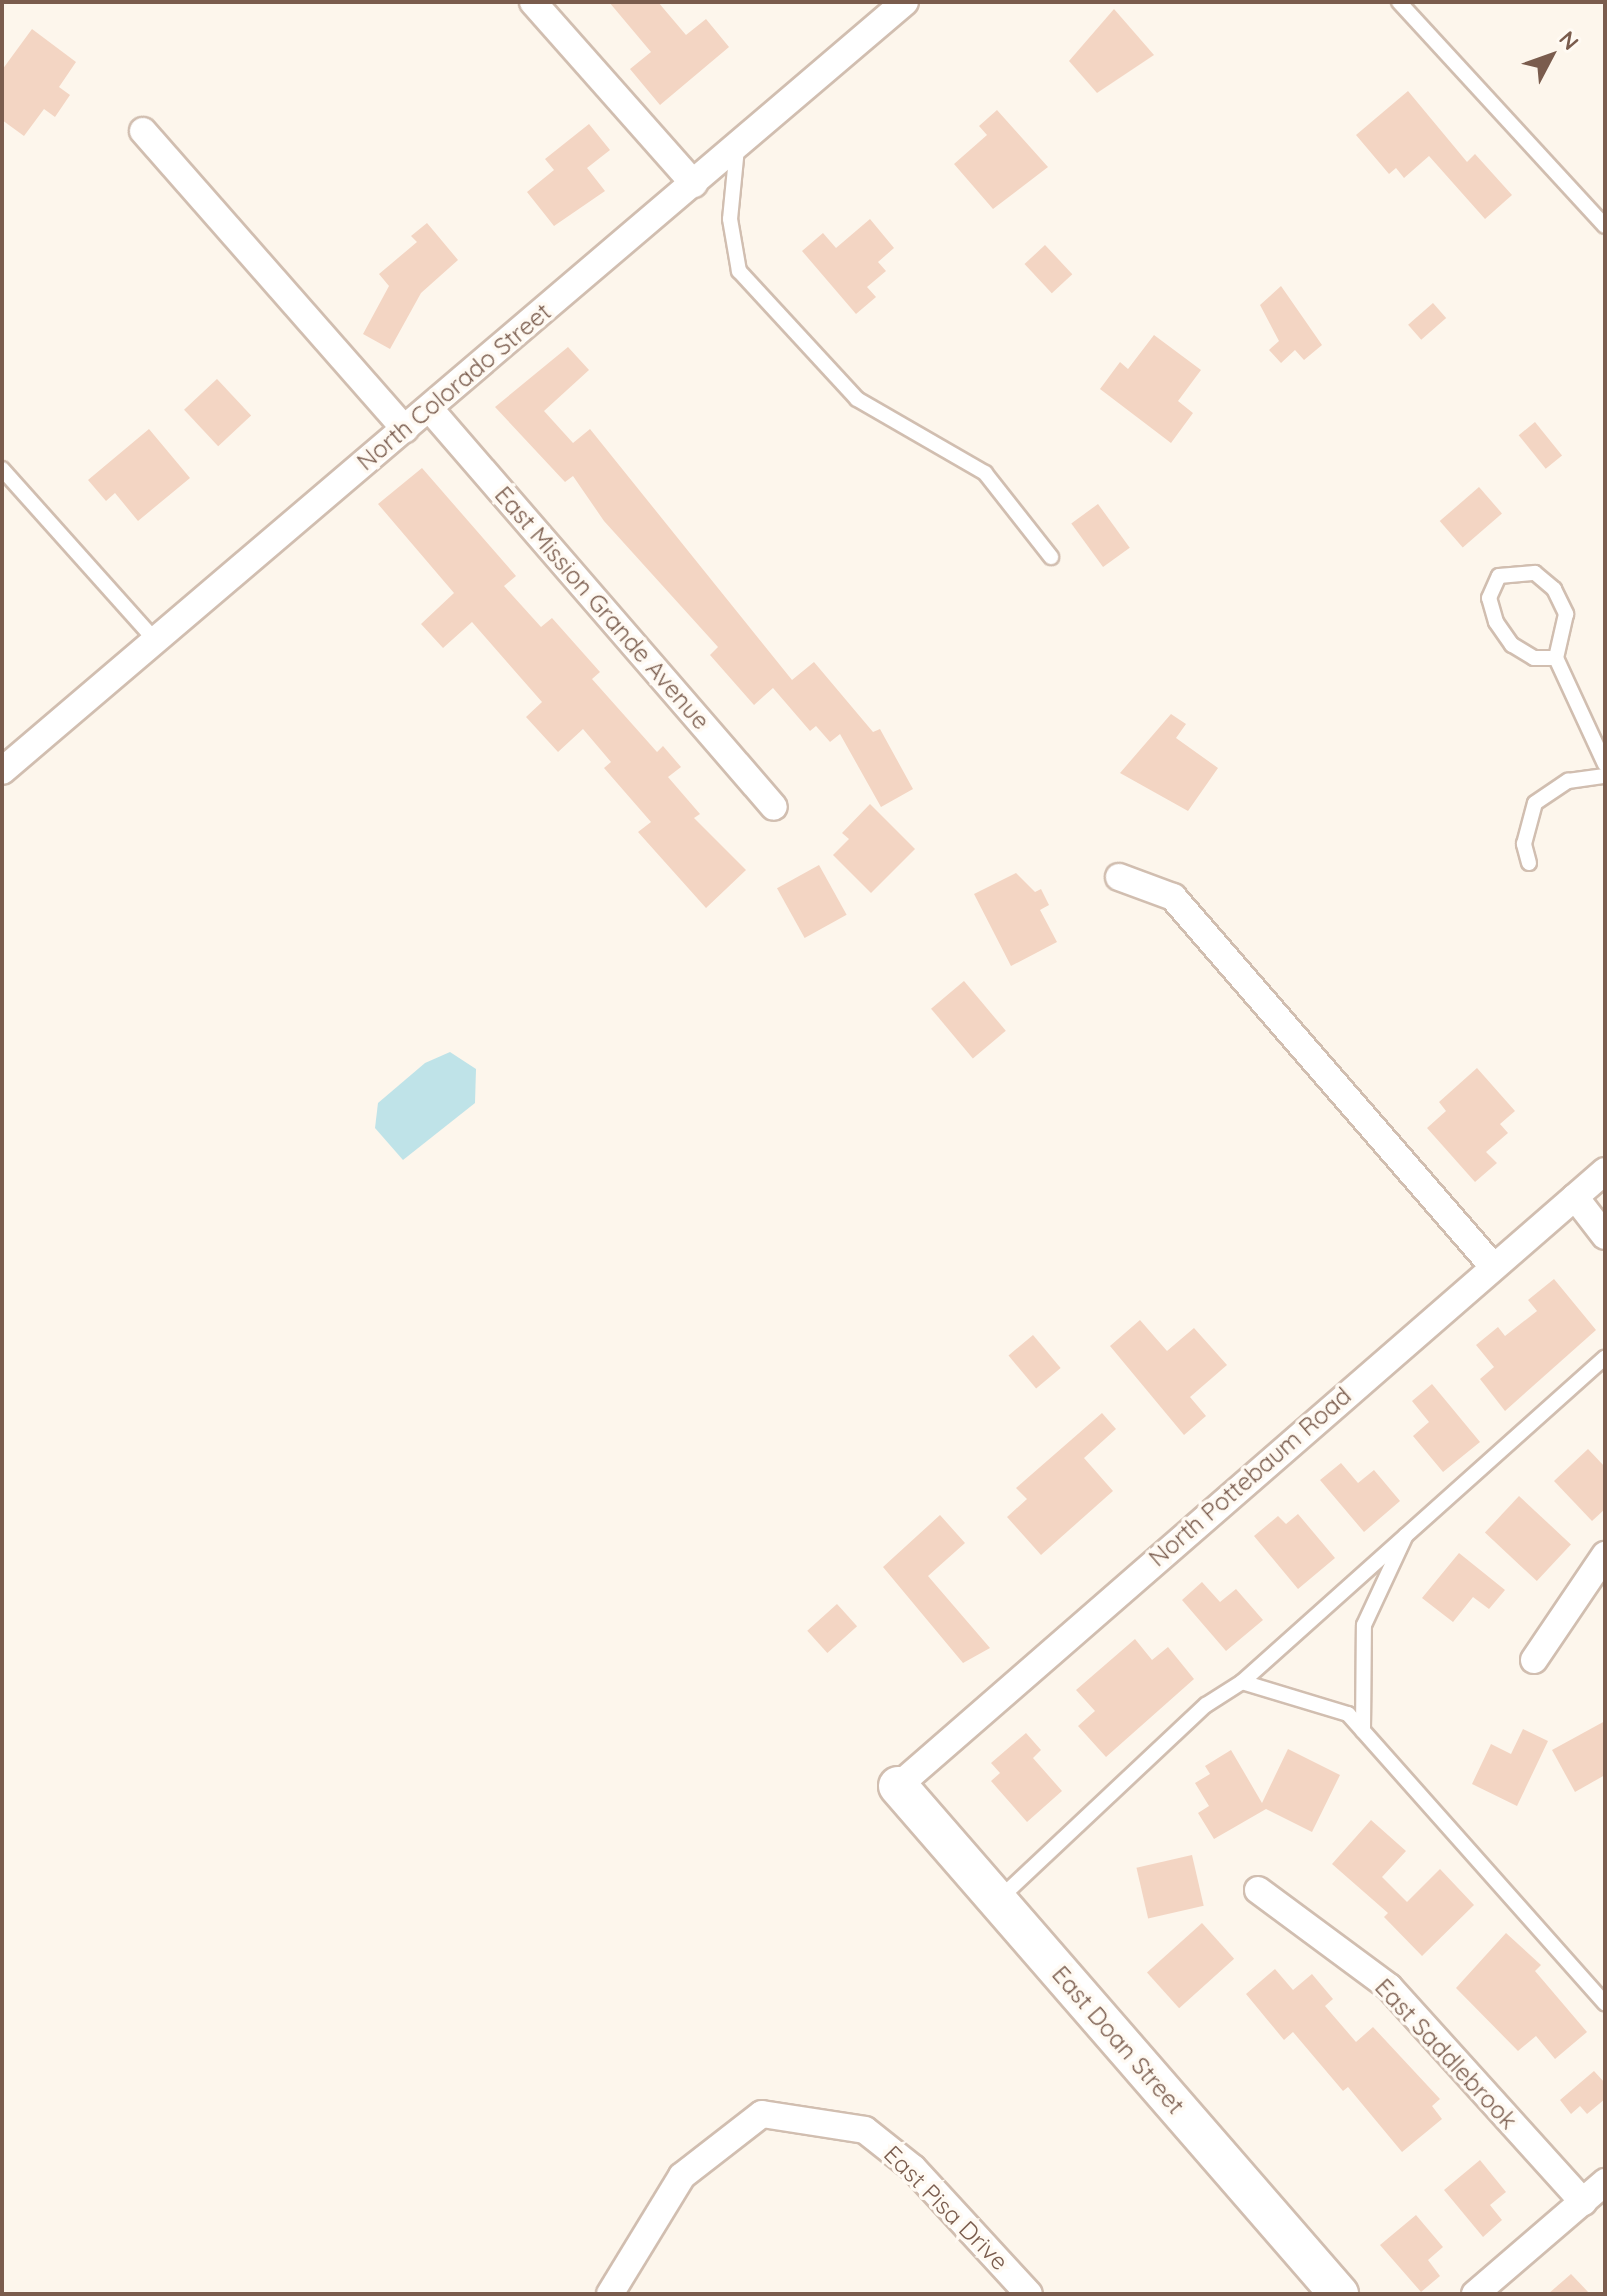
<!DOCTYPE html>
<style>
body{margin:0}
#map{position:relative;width:1607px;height:2296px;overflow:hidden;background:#fdf6ec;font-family:Quicksand,sans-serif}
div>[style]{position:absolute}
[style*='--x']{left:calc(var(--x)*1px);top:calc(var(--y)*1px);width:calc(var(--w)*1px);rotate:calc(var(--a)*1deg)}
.water>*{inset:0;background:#bfe3e8}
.building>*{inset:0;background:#f3d5c3;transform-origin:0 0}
.roads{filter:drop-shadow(2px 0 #d1beb0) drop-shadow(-2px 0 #d1beb0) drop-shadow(0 2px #d1beb0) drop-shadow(0 -2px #d1beb0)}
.lane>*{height:14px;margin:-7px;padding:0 7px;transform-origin:7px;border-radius:7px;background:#fff}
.street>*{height:26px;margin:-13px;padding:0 13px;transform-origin:13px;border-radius:13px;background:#fff}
.secondary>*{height:38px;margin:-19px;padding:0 19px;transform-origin:19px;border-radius:19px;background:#fff}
span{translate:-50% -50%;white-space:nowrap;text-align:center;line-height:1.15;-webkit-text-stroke:7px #fffaf3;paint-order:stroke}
.street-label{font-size:24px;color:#7a5c4d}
.frame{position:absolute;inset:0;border:4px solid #7a5c4d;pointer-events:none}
.north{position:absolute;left:1511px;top:16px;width:80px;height:80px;-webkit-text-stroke:6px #fffaf3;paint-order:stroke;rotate:49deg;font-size:22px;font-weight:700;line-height:32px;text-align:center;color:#7a5c4d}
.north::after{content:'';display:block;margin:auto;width:28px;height:36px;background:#7a5c4d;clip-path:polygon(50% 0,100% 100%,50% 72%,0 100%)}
</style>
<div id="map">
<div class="water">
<i style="clip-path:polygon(450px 1052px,476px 1069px,475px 1103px,403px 1160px,375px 1128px,378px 1103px,425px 1063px)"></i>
</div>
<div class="building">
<i style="clip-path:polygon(609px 2px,658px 2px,686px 35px,706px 19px,729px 47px,660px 105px,630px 69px,651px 52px)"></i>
<i style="clip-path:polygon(1114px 9px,1154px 55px,1097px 93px,1069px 61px)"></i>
<i style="clip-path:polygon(32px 29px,76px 62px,59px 87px,70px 95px,55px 117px,44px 109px,24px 136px,2px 120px,2px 70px)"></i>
<i style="clip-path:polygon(1408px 91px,1467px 162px,1475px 154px,1512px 195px,1485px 219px,1429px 156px,1404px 178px,1396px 168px,1389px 174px,1356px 135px)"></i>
<i style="clip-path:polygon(997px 110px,1048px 167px,993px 209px,954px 164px,987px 135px,979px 126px)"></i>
<i style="clip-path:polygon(589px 124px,610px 150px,587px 168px,605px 191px,554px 226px,527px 192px,554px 170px,545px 159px)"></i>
<i style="clip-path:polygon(870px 219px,894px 248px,878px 262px,886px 271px,867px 287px,876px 297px,856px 314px,802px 251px,823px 233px,836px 248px)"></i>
<i style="clip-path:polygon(427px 223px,458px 260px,421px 293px,390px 349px,363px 334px,389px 286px,379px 274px,417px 242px,411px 236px)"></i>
<i style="left:1045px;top:245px;width:40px;height:28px;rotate:47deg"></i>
<i style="clip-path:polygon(1281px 286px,1322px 345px,1304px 360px,1295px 350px,1281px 363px,1269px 350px,1279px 341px,1260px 305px)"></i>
<i style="left:1433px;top:303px;width:20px;height:33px;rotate:49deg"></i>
<i style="clip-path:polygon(1154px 335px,1201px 370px,1178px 401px,1193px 413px,1171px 443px,1100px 389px,1120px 362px,1128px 369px)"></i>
<i style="clip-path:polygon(568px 347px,589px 370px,544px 411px,573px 443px,590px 429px,792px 680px,814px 662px,873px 732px,880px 729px,913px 789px,881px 807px,840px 734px,830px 742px,816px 726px,810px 731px,773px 688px,754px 705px,710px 655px,718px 647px,604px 521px,573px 476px,565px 482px,495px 407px)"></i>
<i style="left:217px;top:379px;width:50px;height:45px;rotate:47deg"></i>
<i style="left:1535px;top:422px;width:43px;height:21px;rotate:51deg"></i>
<i style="clip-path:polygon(149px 429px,190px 478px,138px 521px,115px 493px,106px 501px,88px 480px)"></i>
<i style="clip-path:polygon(422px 468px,516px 576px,504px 586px,541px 627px,552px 618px,600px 672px,592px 679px,657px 752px,663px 746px,681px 767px,668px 777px,700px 814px,694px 818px,746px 870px,706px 908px,638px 832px,651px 822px,604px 768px,611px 762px,583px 729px,558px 752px,526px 717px,542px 702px,472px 622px,443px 648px,421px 624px,454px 593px,378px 504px)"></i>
<i style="left:1479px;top:487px;width:35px;height:52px;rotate:49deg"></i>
<i style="left:1098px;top:504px;width:54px;height:33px;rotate:54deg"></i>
<i style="clip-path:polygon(1171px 714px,1186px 724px,1176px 738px,1218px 768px,1188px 811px,1120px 773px)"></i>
<i style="clip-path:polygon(870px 804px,915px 849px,871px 893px,833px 855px,849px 839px,842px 833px)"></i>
<i style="left:819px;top:865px;width:57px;height:48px;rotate:61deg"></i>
<i style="clip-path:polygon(1016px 873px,1035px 892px,1041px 889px,1049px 905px,1040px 910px,1057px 942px,1011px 966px,974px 894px)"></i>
<i style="left:964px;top:981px;width:65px;height:43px;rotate:50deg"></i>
<i style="clip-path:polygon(1477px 1068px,1515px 1111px,1500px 1124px,1508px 1133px,1486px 1152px,1497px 1163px,1475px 1182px,1427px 1128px,1446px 1111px,1439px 1102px)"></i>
<i style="clip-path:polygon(1554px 1279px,1596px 1330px,1505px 1411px,1480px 1379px,1494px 1367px,1476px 1345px,1498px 1327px,1505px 1336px,1537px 1311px,1528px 1300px)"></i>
<i style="clip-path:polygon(1140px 1320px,1167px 1351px,1194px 1328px,1227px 1365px,1190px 1397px,1206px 1416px,1184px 1435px,1110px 1346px)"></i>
<i style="left:1033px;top:1335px;width:43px;height:32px;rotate:50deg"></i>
<i style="clip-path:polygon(1432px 1384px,1480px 1442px,1443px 1472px,1413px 1436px,1429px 1422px,1412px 1401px)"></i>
<i style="clip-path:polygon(1102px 1413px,1116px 1429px,1084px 1458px,1113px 1491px,1041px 1555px,1007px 1517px,1027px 1499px,1016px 1488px)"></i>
<i style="clip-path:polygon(1588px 1449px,1605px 1467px,1605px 1509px,1592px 1521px,1554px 1481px)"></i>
<i style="clip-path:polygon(1341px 1463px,1358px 1483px,1374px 1470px,1400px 1501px,1364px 1532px,1320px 1480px)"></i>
<i style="left:1519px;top:1496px;width:71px;height:50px;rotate:43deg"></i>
<i style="clip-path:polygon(1298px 1514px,1335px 1558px,1298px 1589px,1254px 1536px,1278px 1516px,1286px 1524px)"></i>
<i style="clip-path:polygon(940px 1515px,965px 1543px,928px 1576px,990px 1648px,963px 1663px,883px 1567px)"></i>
<i style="clip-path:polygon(1459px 1553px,1505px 1590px,1489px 1609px,1473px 1597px,1453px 1622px,1422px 1598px)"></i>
<i style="clip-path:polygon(1202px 1582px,1220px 1602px,1236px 1589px,1263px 1620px,1226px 1651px,1182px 1600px)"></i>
<i style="left:837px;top:1604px;width:30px;height:40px;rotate:48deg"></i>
<i style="clip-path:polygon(1135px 1639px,1152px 1660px,1168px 1647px,1194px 1679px,1106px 1757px,1078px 1726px,1095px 1711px,1076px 1690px)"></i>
<i style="clip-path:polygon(1605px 1721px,1605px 1775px,1575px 1792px,1552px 1750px)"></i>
<i style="clip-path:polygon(1523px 1729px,1548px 1741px,1517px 1806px,1472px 1784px,1491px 1744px,1511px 1754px)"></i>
<i style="clip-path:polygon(1026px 1733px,1041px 1750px,1033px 1758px,1062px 1791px,1027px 1822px,991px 1781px,1000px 1773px,991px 1763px)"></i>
<i style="clip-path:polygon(1288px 1749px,1340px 1775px,1312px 1832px,1266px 1809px,1214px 1839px,1198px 1813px,1209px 1806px,1195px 1783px,1210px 1774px,1205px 1766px,1231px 1750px,1262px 1803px)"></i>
<i style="clip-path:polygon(1371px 1820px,1406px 1851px,1382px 1877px,1407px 1902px,1440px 1869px,1474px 1905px,1422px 1956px,1384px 1917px,1388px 1913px,1332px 1864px)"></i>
<i style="left:1192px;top:1855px;width:52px;height:57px;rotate:77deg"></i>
<i style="left:1202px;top:1923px;width:48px;height:74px;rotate:48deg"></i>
<i style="clip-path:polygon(1506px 1933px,1541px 1965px,1535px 1971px,1587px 2032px,1555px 2059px,1536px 2036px,1518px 2051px,1456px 1988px)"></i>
<i style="clip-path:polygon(1275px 1969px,1293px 1990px,1312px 1974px,1333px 1999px,1325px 2006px,1356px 2042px,1373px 2027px,1440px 2099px,1432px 2106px,1442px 2119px,1402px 2152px,1348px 2087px,1343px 2091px,1293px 2032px,1284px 2040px,1246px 1994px)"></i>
<i style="clip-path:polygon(1594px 2071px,1605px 2083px,1605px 2099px,1587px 2114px,1580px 2106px,1571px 2114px,1560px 2100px)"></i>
<i style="clip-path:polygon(1480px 2160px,1506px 2192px,1490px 2205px,1502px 2220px,1483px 2237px,1444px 2190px)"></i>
<i style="clip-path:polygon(1416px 2215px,1443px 2247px,1428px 2260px,1440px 2276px,1421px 2292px,1380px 2245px)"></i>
<i style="clip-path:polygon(1571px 2274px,1590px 2294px,1548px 2294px)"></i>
</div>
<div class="roads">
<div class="lane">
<i style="--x:1399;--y:2;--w:304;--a:47.4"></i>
<i style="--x:737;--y:148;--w:71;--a:95.6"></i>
<i style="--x:730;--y:219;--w:53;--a:80.2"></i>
<i style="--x:739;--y:271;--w:174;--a:47.3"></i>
<i style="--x:857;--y:399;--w:148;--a:30"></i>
<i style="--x:985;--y:473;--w:107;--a:51.8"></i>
<i style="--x:2;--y:469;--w:231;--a:48.2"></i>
<i style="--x:1556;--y:658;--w:22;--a:180"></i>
<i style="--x:1534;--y:658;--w:26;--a:-149"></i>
<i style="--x:1512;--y:645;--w:28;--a:-125"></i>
<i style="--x:1496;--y:622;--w:25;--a:-106"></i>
<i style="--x:1489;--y:598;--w:24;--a:-66"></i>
<i style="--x:1499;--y:576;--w:36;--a:-5"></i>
<i style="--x:1535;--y:573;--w:25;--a:40"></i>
<i style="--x:1554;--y:589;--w:28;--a:64"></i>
<i style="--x:1566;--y:614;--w:45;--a:102.8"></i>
<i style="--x:1556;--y:658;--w:117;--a:65.2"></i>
<i style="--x:1529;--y:863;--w:20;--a:-105"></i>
<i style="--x:1524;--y:844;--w:42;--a:-75"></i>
<i style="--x:1535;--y:803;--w:40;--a:-34"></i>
<i style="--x:1568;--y:781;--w:37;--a:-8"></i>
<i style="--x:1242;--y:1682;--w:487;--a:-41.8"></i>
<i style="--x:1363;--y:1731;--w:106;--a:-89.5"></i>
<i style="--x:1364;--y:1625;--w:99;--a:-65"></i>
<i style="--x:998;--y:1900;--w:285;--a:-43.2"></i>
<i style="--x:1206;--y:1705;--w:43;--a:-32.6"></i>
<i style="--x:1242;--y:1682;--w:111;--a:16.8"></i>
<i style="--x:1348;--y:1714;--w:387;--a:48.4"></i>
</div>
<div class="street">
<i style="--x:533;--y:2;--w:243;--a:48.5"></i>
<i style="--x:143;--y:131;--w:397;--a:48.7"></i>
<i style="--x:429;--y:408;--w:527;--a:49.15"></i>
<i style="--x:2;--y:771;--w:1186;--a:-40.42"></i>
<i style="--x:1119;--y:877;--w:58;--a:20.3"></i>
<i style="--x:1173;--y:897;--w:489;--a:49.1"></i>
<i style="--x:1575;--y:1197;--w:49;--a:52.4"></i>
<i style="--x:1534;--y:1660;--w:127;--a:-55.9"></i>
<i style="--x:898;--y:1786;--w:937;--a:-41.02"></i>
<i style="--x:1258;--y:1890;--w:163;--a:36.5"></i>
<i style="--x:1389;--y:1987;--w:290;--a:47.9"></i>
<i style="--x:610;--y:2294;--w:138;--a:-58.6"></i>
<i style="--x:682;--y:2176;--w:101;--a:-37.8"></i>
<i style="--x:762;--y:2114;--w:104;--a:8.8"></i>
<i style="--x:865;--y:2130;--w:61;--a:38.4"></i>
<i style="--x:913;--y:2168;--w:171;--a:47.4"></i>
<i style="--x:1475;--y:2294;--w:172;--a:-40.7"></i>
</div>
<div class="secondary">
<i style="--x:898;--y:1786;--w:673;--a:49.04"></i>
</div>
</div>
<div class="street-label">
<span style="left:454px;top:387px;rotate:-40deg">North Colorado Street</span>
<span style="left:602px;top:608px;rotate:49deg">East Mission Grande Avenue</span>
<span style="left:1250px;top:1477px;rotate:-41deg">North Pottebaum Road</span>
<span style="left:1118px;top:2040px;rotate:49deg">East Doan Street</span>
<span style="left:1446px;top:2054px;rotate:47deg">East Saddlebrook</span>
<span style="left:946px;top:2208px;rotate:45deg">East Pisa Drive</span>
</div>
<div class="frame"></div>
<div class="north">N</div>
</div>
